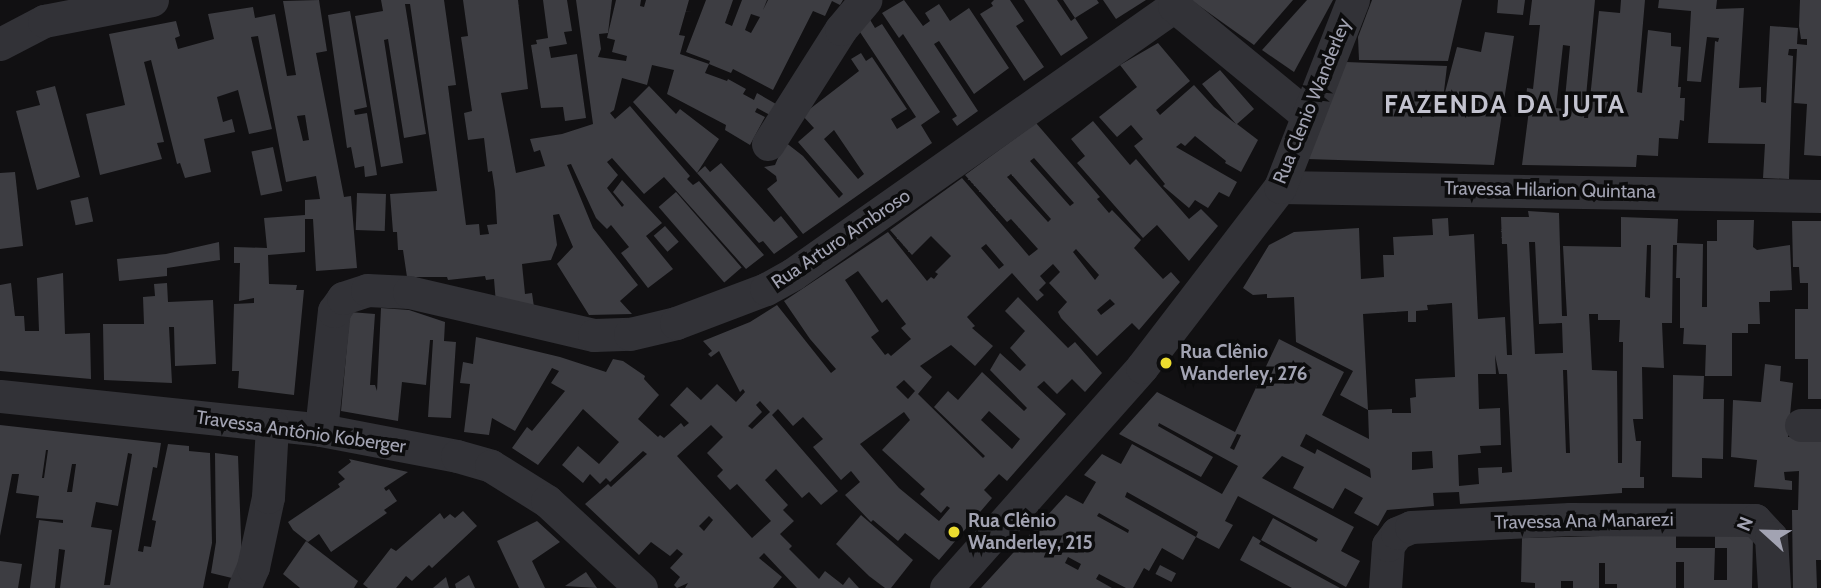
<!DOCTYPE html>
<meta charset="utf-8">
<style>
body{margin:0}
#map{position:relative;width:1821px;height:588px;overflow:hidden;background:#111012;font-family:Cabin,sans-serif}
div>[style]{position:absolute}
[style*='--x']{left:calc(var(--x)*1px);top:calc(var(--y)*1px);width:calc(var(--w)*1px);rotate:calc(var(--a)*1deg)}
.building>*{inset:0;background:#3d3d42;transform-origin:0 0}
.street>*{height:33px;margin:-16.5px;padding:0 16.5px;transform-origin:16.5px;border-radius:16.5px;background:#323237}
.dots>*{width:19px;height:19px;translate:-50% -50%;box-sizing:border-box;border:4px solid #0c0c0d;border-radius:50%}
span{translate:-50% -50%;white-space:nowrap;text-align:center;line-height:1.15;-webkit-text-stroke:7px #0c0c0d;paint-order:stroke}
.street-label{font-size:19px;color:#a2a3b2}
.poi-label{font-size:19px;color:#a2a3b2;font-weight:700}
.left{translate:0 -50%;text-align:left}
.district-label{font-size:26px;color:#c3c3cf;font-weight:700;letter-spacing:2px}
.north{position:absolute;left:1730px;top:497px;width:70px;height:70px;-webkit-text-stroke:5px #0c0c0d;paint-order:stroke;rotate:292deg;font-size:19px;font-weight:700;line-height:28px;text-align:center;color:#a2a3b2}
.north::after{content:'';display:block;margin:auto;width:24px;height:32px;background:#a2a3b2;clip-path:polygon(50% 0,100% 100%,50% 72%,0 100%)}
</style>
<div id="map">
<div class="building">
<i style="clip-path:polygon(evenodd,319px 0,327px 51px,316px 53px,344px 197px,351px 196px,357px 268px,316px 271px,313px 219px,305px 219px,305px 252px,268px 255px,269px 284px,297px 285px,296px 290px,304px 290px,294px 395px,238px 388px,239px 371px,232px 371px,234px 304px,254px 303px,254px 298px,239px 301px,240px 263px,234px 263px,234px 247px,267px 248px,264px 218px,305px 215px,305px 200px,320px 199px,316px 176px,286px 182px,258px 36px,251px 37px,272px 129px,249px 134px,238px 90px,217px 97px,223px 122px,232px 119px,235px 132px,204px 139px,211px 172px,185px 178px,180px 163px,177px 164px,151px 60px,144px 62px,164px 142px,157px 143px,162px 159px,100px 175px,86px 114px,125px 105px,109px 34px,176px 21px,180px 36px,175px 38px,178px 49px,214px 39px,208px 14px,253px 7px,255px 18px,275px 14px,287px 76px,296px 75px,283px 1px,319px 0,305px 115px,309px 140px,303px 141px,297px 116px,305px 115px)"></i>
<i style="clip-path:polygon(evenodd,381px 0,444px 0,456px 85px,448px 86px,466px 225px,479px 224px,480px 235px,489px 234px,487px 225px,497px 224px,495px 191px,492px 171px,488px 172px,484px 138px,468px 140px,464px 113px,472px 111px,461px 37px,468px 36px,463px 0,518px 0,528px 89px,501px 93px,516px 173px,545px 166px,540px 150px,534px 152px,530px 139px,562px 134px,593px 124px,576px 0,612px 0,608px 33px,599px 34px,601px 49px,598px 57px,626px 61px,627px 56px,612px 52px,615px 40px,607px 38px,616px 0,641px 0,640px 6px,644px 7px,646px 0,689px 0,679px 35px,685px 36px,680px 54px,709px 64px,710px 61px,686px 52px,706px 0,733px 0,725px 23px,732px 26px,742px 0,767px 0,763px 10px,768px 0,843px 0,840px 5px,832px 1px,825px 16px,813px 11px,773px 90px,733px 69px,731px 73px,709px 64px,705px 73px,727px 81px,728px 79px,746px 89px,743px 94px,754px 100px,757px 93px,776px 104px,770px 115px,757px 108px,755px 112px,765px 117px,750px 145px,725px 130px,726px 125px,667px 94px,674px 70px,652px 65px,647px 85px,622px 78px,614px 110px,610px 113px,615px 119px,630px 106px,690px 176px,687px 179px,693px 185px,699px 181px,764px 255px,746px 269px,664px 177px,644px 194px,612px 158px,607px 162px,618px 175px,607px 188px,622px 207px,624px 205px,613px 192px,622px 180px,662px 223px,646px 236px,673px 269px,648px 288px,621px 253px,629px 247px,611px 225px,607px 229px,596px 218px,571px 164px,567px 165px,593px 228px,638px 285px,620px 301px,632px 314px,589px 315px,557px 264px,573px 247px,559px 214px,553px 215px,557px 245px,551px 260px,522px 264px,525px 294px,532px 293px,534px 307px,496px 304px,494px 279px,486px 280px,485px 276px,448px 280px,447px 277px,407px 277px,403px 250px,398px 250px,397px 232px,393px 232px,390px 194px,437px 191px,410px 4px,405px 4px,426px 134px,404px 138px,388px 39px,384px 40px,403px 163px,381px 167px,355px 16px,383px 11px,381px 0,751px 14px,760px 17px,751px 33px,745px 30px,751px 14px)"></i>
<i style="clip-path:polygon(543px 0,567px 0,572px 31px,564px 32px,567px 44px,549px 47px,551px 58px,577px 54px,586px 118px,565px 121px,563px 107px,541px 108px,531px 45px,537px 44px,536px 40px,548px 38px)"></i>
<i style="clip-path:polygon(904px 0,923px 26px,930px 21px,925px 13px,939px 4px,950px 21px,969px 8px,1009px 68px,974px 94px,939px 41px,934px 44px,978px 111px,957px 126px,952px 119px,957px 116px,903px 34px,899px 38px,882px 13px)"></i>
<i style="clip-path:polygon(994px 0,1010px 0,1024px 21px,1016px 26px,1044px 67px,1024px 81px,980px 14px,993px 6px,991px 3px)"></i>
<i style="clip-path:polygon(1024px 0,1057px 0,1071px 21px,1075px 18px,1063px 0,1097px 0,1099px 3px,1075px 18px,1088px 38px,1061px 56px)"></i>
<i style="clip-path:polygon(1103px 0,1146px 0,1116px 19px)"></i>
<i style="clip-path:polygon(1191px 0,1293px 0,1254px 45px)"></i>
<i style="clip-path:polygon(1307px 0,1333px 0,1294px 72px,1262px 50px)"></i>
<i style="clip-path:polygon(1372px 0,1462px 0,1448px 61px,1359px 60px,1358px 37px)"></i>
<i style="clip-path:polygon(1498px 0,1525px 0,1523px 15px,1497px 13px)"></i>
<i style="clip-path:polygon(evenodd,1532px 0,1595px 0,1584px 118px,1588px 118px,1599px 11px,1620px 13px,1621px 0,1645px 0,1637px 92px,1642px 93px,1648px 30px,1671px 33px,1671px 46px,1681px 47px,1678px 87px,1681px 87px,1680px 98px,1685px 98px,1684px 121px,1680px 120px,1678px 139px,1659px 138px,1658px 156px,1637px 155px,1636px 167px,1522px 165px,1529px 110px,1525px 109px,1527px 88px,1533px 89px,1540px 25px,1529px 25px,1532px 0,1563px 45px,1570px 46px,1564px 109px,1556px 108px,1563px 45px)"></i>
<i style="clip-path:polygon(1659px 0,1717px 0,1716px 9px,1744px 8px,1739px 88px,1761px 87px,1761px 102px,1766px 103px,1770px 26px,1798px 28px,1797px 44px,1807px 45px,1807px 39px,1801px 39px,1799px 26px,1800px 0,1821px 0,1821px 156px,1804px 155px,1807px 104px,1794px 103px,1797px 49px,1789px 49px,1788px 55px,1793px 56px,1789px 179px,1763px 178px,1765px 144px,1708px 143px,1715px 41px,1718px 42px,1719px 38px,1707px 37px,1701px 82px,1687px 81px,1691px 11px,1658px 8px)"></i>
<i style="clip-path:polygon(350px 11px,367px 107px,354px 110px,355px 115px,367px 113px,376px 168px,377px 175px,365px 177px,364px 166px,355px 168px,351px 147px,347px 148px,328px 15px)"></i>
<i style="clip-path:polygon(evenodd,869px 18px,875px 28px,882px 24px,940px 112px,921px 125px,932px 143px,803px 234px,767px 189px,777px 181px,776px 176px,764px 167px,775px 165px,785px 142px,803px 156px,839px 198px,843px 194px,798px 142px,814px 128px,802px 115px,859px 71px,851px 59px,861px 53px,866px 61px,872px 57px,907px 109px,891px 119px,897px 129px,916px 117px,856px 26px,869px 18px,834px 130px,864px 174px,858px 179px,824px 139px,834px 130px)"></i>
<i style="clip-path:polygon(1485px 32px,1514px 36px,1494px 165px,1307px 159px,1346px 62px,1447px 66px,1443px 100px,1457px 47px,1481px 52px)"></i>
<i style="clip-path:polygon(1158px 43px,1190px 81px,1156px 110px,1160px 115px,1194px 85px,1214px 107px,1236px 124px,1202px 84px,1220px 70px,1254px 109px,1237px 124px,1258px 140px,1241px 172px,1225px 163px,1226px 161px,1195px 136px,1185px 146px,1181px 143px,1176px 147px,1237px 182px,1229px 197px,1219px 192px,1208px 208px,1195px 200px,1189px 208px,1163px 186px,1165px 184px,1134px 146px,1143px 139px,1131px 125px,1117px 137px,1099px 117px,1137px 87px,1120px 65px)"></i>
<i style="clip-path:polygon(55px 86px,80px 177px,37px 190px,16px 111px,40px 105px,36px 91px)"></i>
<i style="clip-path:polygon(649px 86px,676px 114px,680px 109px,719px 139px,697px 173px,633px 102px)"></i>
<i style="clip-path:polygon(1093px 121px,1130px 165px,1136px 159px,1189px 219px,1201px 209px,1218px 226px,1189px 261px,1157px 225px,1143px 238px,1077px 163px,1085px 156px,1071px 139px)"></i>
<i style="clip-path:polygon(evenodd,1036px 123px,1100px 197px,1097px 199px,1109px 213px,1112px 210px,1141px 240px,1134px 248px,1163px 279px,1171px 272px,1180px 282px,1139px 330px,1132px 323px,1097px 356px,1061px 318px,1058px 312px,1067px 302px,1049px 283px,1060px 272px,1053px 264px,1040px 276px,1046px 283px,1039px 290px,1044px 295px,1037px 301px,1012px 273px,967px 317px,975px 326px,972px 328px,993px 346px,975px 366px,951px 345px,920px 366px,932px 377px,918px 394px,983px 458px,985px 456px,934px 407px,948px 391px,958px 400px,982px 372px,1024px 411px,1027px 408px,990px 370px,1000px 353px,1020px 371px,1026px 365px,1010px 348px,1025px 331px,1005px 311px,1018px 297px,1068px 348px,1075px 342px,1102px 373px,1085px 392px,1072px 379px,1057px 394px,1044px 381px,1037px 387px,1066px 414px,1007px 481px,999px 474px,984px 490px,992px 498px,939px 560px,905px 533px,898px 541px,873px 520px,871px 522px,845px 495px,860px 482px,851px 471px,841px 480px,813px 447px,823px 439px,803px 417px,793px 426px,778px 409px,772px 415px,838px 491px,821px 505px,809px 492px,802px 498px,776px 469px,765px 480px,788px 505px,783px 510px,794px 521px,780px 534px,792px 546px,789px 549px,819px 579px,825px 571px,843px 585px,849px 577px,859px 588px,797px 588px,764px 553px,759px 558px,782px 577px,773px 588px,685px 588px,688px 583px,677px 588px,674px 585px,680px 577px,670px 568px,683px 554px,677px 549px,670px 556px,651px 542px,639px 555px,585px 504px,608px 484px,611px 487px,647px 454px,643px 451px,610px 482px,606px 478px,600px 484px,590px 474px,583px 483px,562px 465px,578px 446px,599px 464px,619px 442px,583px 409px,538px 465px,512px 448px,527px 427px,532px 431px,565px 391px,551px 383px,559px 371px,552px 368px,515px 431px,492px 418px,489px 435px,464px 432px,470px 384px,460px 383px,463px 362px,473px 364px,476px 337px,560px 357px,606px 372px,613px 359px,623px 361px,645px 376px,644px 379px,659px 395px,638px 419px,658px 437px,660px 435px,664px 438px,681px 423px,684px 427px,689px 423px,670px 405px,687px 387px,701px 400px,717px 384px,736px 402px,745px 392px,743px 389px,740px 392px,719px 351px,711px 357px,708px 354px,712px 351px,703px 341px,750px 322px,777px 305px,831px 373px,836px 369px,810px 339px,784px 301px,888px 232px,927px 281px,931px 277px,934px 279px,938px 274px,935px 272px,951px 256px,931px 236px,912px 255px,890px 230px,962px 178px,1029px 256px,1038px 249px,1011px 219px,1007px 222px,965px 175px,1036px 123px,1034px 158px,1074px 203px,1070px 206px,1030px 161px,1034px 158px,1036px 123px,1011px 174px,1051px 219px,1048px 222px,1007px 177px,1011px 174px,1036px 123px,986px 244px,1004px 265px,999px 269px,981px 248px,986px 244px,1036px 123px,1076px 249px,1099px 275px,1095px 280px,1073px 252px,1076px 249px,1036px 123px,858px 271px,882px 303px,887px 299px,906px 324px,901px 328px,911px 339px,891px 356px,888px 353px,885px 355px,871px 337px,879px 331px,845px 280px,858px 271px,1036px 123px,1110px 299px,1115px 304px,1101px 315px,1097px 310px,1110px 299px,1036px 123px,904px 380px,915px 391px,908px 399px,896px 387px,904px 380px,1036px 123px,760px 401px,770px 412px,752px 429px,748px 426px,762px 412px,756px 405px,760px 401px,1036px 123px,989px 411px,1020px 439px,1012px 449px,981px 420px,989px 411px,1036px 123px,904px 412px,910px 420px,882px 450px,925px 489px,920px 494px,941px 513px,947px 506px,950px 508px,939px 521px,899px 488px,860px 444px,904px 412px,1036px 123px,711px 425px,723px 437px,707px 453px,723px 470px,717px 476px,730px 490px,737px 484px,771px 521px,752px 538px,677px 456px,711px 425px,1036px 123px,709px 516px,713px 520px,704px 531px,699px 526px,709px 516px)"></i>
<i style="left:273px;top:147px;width:45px;height:22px;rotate:78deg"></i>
<i style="clip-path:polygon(721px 163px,774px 222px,781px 216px,798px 237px,774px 254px,763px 241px,759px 243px,697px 173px,705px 166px,710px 172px)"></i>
<i style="clip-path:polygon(15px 172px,23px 246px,0 249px,0 173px)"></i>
<i style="left:676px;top:192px;width:100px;height:23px;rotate:49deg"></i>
<i style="left:386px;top:194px;width:37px;height:29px;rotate:92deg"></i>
<i style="left:88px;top:197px;width:25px;height:18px;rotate:78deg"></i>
<i style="clip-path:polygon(evenodd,1528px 211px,1559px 213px,1562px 316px,1567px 316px,1563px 246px,1621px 247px,1621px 217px,1678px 219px,1677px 243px,1703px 244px,1702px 307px,1707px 307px,1707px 241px,1717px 241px,1717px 220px,1754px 220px,1753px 247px,1757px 250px,1790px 245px,1792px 290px,1770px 291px,1770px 302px,1759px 302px,1760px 324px,1748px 324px,1748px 333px,1732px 333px,1732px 376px,1705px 376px,1706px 345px,1683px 344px,1684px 328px,1680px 328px,1680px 278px,1676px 278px,1677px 245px,1673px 245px,1672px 323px,1662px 323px,1664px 368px,1642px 367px,1643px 419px,1633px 419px,1636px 441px,1641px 441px,1640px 477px,1644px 477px,1644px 488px,1622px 488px,1622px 493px,1460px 504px,1459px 492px,1433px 493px,1434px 506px,1387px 510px,1378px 526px,1354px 513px,1363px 498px,1345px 488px,1333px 509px,1293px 488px,1304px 467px,1282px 456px,1262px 478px,1354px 527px,1341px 551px,1360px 561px,1346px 587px,1261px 540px,1273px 518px,1316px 542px,1318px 539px,1238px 496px,1225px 521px,1233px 525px,1219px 549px,1196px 537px,1198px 532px,1127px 492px,1125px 497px,1196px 537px,1183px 560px,1162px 548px,1149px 571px,1144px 568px,1133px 588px,1126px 588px,1099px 574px,1096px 579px,1112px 588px,981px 588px,1066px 495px,1083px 504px,1096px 482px,1084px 475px,1102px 454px,1121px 464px,1132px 444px,1222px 494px,1238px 466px,1159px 423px,1158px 426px,1213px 457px,1201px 477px,1119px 434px,1157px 392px,1235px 432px,1279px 339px,1344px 372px,1322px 415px,1369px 439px,1368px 410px,1340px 395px,1353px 371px,1296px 342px,1294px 297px,1267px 298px,1267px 294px,1253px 295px,1243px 288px,1269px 245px,1294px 232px,1359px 228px,1361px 279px,1384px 277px,1383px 255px,1394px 255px,1393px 237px,1433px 235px,1432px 219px,1448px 218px,1449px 236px,1474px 234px,1478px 319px,1505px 317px,1507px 355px,1512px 355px,1507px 244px,1502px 244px,1501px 217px,1529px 217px,1528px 211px,1529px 242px,1535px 242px,1539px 324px,1562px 323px,1563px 353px,1535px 354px,1529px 242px,1528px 211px,1647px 245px,1651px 245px,1650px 298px,1645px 297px,1647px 245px,1528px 211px,1452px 303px,1455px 377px,1415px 379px,1416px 397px,1410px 398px,1411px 413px,1392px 413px,1392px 409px,1368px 410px,1363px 314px,1408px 311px,1408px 322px,1416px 322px,1416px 311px,1428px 310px,1427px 305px,1452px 303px,1528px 211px,1589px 314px,1598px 314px,1598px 320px,1620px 320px,1619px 342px,1623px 342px,1622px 463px,1618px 463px,1617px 371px,1592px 370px,1589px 314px,1528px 211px,1495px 355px,1499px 374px,1507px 374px,1512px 472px,1502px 473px,1502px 467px,1478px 468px,1479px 484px,1459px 486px,1458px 455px,1481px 453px,1480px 446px,1501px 445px,1500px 408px,1479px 409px,1478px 374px,1496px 374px,1495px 355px,1528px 211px,1563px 370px,1567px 370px,1570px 453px,1566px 453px,1563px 370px,1528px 211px,1237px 434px,1241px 435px,1234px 450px,1230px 448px,1237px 434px,1528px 211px,1306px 434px,1370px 469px,1371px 478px,1317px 449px,1315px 454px,1300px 446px,1306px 434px,1528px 211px,1432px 451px,1433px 468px,1412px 470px,1412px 452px,1432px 451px,1528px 211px,1099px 513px,1129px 530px,1128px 533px,1097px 516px,1099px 513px,1528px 211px,1068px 557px,1081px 564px,1078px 570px,1065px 563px,1068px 557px)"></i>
<i style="clip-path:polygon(1792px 221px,1821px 221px,1821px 399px,1808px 399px,1808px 359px,1795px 359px,1795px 309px,1808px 309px,1808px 283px,1800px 283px,1799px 267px,1793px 267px)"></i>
<i style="left:665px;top:226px;width:21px;height:15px;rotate:49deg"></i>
<i style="clip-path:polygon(219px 242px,220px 260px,167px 268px,167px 276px,119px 281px,117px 259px,166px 254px)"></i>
<i style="clip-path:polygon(63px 273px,65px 334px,90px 333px,91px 379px,0 371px,0 285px,11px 283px,15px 316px,24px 316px,25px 331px,39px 331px,37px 278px)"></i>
<i style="clip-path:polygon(167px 283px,168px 302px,213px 300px,216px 364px,175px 366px,174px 327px,169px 327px,172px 383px,104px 380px,103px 324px,144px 324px,143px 297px,155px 296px,154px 284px)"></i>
<i style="clip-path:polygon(381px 308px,409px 310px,445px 322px,444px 341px,456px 342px,451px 418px,428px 417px,433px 340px,430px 340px,426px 385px,402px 382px,398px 421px,341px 411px,350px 312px,375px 314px,370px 385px,375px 385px,377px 391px)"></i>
<i style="clip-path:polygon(1765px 364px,1781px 366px,1780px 381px,1793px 383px,1788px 437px,1821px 436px,1821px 560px,1816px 560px,1817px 588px,1793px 588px,1792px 510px,1798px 510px,1799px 471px,1784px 472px,1785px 480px,1792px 481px,1792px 490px,1754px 487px,1757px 460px,1731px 457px,1733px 400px,1761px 402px)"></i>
<i style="clip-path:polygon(1673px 375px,1704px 376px,1703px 399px,1724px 399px,1723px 459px,1702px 458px,1702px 478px,1672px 477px)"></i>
<i style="clip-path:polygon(evenodd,0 425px,161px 443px,157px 468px,153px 467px,138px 551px,143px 552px,144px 546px,151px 547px,156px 521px,152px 520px,168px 444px,189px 446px,189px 451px,210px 453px,212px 543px,203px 588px,60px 588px,65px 550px,59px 549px,55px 588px,30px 588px,39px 520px,63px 523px,63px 520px,36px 518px,39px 496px,16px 493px,19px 474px,12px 474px,0 536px,0 425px,46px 450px,48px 450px,44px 478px,42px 478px,46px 450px,0 425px,128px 453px,132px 454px,110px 585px,104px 585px,112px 530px,91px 527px,96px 502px,118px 506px,128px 453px,0 425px,72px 464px,76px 464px,72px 492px,67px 492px,72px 464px)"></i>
<i style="clip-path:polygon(215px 453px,238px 456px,242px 563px,232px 578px,211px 573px,216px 542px)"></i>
<i style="clip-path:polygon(349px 459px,408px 472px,384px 488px,386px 491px,389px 489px,397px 501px,384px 510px,387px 513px,331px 552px,319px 534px,308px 542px,293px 530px,288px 522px,340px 487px,338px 484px,345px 479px,338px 472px,351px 462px)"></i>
<i style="clip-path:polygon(463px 511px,477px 526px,432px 568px,429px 565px,412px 581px,406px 576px,396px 588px,368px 588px,363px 584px,391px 548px,396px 551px,440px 513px,444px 519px,450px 514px,455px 518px)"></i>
<i style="clip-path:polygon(861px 515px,913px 560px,891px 588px,885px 588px,869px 576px,836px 544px)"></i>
<i style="clip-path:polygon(537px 521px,560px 542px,532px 561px,545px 588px,519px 588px,497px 541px)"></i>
<i style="clip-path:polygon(1740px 532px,1753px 538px,1752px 588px,1684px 588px,1684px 562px,1676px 562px,1676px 588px,1617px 588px,1617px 584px,1605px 584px,1605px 563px,1599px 563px,1599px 588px,1573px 588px,1573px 581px,1561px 581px,1561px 588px,1535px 588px,1535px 583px,1521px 582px,1522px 538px,1676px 534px,1676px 548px,1715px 548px,1714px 580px,1727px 580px,1727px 548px,1715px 548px,1715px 533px)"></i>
<i style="clip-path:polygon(1253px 536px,1261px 541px,1259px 544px,1340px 588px,1292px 588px,1240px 560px)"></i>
<i style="clip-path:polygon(306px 541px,358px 581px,354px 588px,300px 588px,283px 574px)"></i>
<i style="clip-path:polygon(0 561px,22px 564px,18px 588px,0 588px)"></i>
<i style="left:1160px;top:565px;width:18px;height:10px;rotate:27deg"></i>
<i style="clip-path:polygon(586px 572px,597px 588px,565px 586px)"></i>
<i style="clip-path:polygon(469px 575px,475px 588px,456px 588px,455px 584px)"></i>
<i style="clip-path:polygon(446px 577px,449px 588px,433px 588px)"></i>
</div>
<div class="street">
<i style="--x:0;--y:44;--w:50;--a:-27.6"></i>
<i style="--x:44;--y:21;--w:110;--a:-11"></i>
<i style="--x:768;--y:144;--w:136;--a:-57.6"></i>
<i style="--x:841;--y:29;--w:38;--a:-50"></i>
<i style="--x:1280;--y:187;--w:541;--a:0.95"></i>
<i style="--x:0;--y:396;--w:323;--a:6"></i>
<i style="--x:321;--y:430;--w:138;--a:10.8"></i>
<i style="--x:457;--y:456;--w:35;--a:16"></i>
<i style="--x:491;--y:466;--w:66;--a:32"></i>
<i style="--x:547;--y:501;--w:128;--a:42.8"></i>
<i style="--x:1801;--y:425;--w:20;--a:0"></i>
<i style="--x:321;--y:430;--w:120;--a:-83.8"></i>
<i style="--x:334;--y:311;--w:16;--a:-55"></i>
<i style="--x:343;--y:298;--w:25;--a:-18"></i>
<i style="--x:367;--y:290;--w:42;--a:2.7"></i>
<i style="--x:409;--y:292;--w:190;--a:13.1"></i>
<i style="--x:594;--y:335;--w:36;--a:-2"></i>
<i style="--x:630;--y:334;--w:47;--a:-13.4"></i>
<i style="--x:676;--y:323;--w:96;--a:-20.7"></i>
<i style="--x:766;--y:289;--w:31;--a:-29"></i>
<i style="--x:793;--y:274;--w:466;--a:-35.1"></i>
<i style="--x:1174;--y:6;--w:173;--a:39.4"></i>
<i style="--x:244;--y:588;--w:23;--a:-67"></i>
<i style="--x:253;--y:567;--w:72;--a:-77.9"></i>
<i style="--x:268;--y:497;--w:72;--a:-86.8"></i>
<i style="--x:946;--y:588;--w:295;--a:-48.4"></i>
<i style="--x:1142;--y:367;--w:227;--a:-52.5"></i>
<i style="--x:1280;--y:187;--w:201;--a:-68.7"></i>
<i style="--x:1385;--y:588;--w:43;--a:-86"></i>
<i style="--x:1388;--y:545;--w:15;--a:-53"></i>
<i style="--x:1397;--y:533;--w:15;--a:-23"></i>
<i style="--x:1411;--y:527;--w:159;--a:-2.9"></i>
<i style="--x:1570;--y:519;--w:185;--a:0.3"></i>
<i style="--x:1755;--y:520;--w:23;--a:47"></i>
<i style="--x:1771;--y:537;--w:51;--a:86.6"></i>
</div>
<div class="dots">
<i style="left:1166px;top:363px;background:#ecdc2f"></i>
<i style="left:954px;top:532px;background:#ecdc2f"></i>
</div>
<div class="street-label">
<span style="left:1312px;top:101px;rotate:-68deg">Rua Clenio Wanderley</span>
<span style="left:1550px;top:190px;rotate:1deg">Travessa Hilarion Quintana</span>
<span style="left:841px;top:239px;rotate:-34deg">Rua Arturo Ambroso</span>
<span style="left:301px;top:432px;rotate:8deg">Travessa Antônio Koberger</span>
<span style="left:1584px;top:521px;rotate:-1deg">Travessa Ana Manarezi</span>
</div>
<div class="poi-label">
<span class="left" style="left:1180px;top:363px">Rua Clênio<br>Wanderley, 276</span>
<span class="left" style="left:968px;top:532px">Rua Clênio<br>Wanderley, 215</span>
</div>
<div class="district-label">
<span style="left:1505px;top:105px">FAZENDA DA JUTA</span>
</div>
<div class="north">N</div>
</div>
